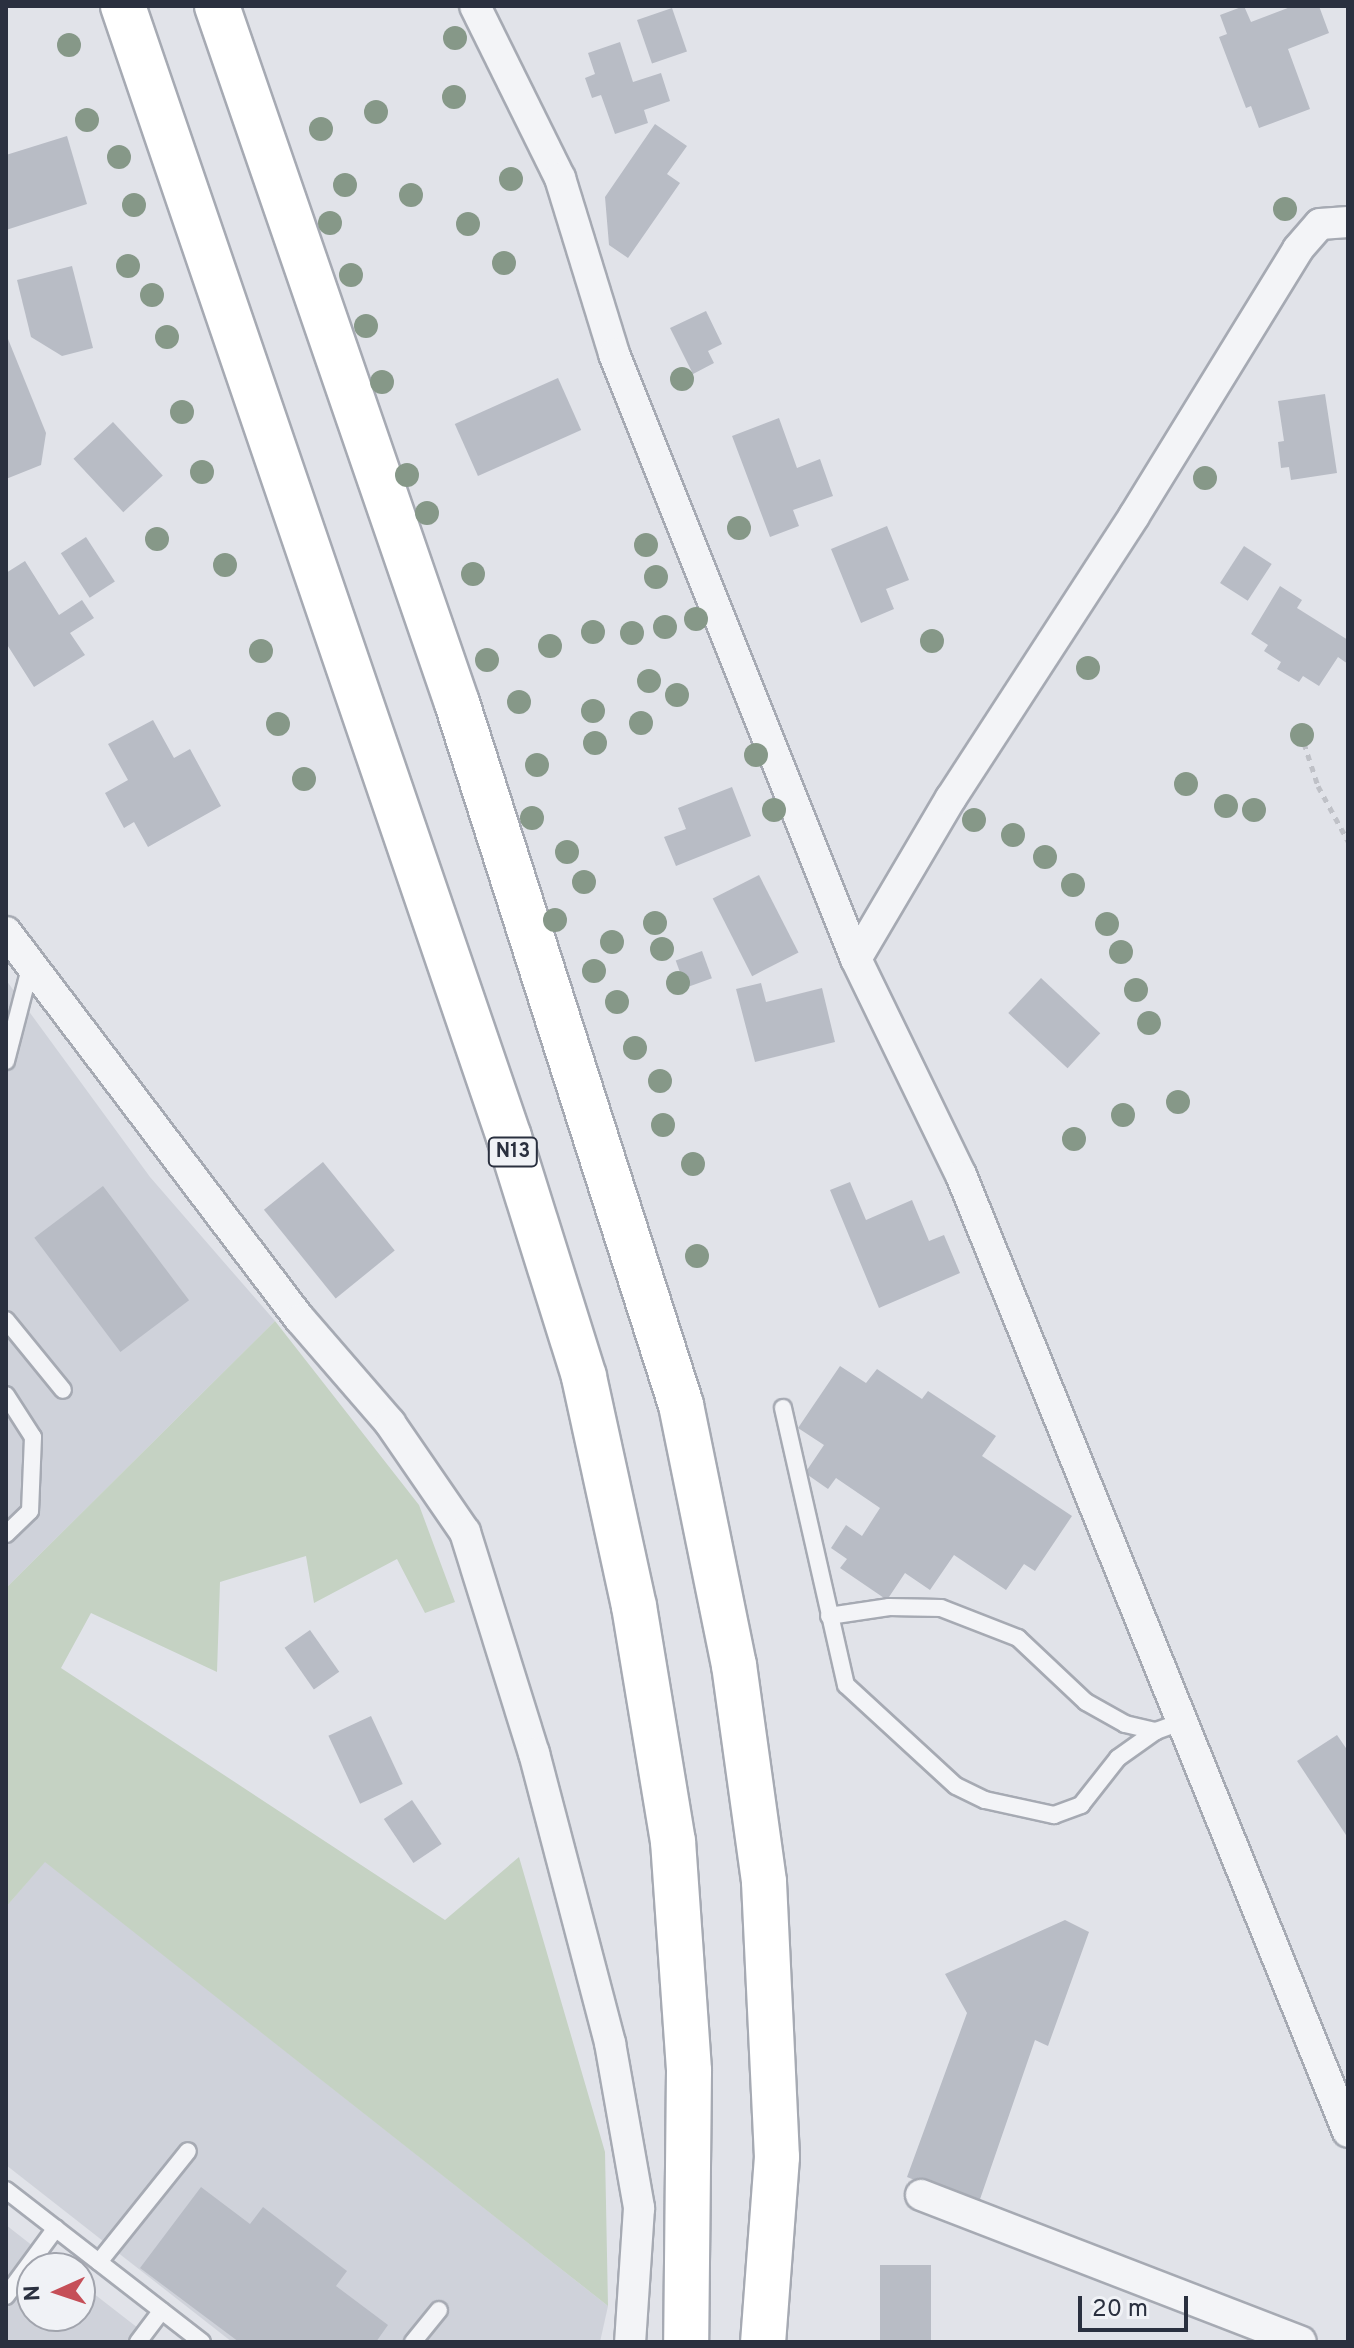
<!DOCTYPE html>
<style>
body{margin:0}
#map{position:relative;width:1354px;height:2348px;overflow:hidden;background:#e1e3e9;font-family:Overpass,sans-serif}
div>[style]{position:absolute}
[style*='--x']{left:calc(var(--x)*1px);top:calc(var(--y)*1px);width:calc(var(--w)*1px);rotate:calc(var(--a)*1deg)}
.built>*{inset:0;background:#cfd2da}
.green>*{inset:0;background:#c5d2c3}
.building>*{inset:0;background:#b8bcc5;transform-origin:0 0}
.path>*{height:5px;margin-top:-2.5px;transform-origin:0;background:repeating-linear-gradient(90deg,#bfc1c7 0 6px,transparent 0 12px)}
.roads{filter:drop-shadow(2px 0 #a6aab3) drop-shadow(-2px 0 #a6aab3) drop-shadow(0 2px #a6aab3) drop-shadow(0 -2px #a6aab3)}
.service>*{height:16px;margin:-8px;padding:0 8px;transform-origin:8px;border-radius:8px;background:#f3f4f7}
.minor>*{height:30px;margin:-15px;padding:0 15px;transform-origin:15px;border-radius:15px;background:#f3f4f7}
.trunk>*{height:44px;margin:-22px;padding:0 22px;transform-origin:22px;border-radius:22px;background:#fff}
.trees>*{width:24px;height:24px;margin:-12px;border-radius:50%;background:#869888}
span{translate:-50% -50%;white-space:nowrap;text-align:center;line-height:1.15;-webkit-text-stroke:6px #f0f2f6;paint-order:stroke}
.shield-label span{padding:2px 6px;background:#f0f2f6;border:2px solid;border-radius:6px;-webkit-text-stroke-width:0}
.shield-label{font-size:20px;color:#2a303f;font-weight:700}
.frame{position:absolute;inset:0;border:8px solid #2a303f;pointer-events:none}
.north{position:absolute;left:16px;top:2252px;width:80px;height:80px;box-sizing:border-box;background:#f0f2f6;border:2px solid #a1a4ad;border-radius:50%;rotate:267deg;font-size:22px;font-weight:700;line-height:32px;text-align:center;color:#2a303f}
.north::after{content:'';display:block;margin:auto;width:28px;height:36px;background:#c54f58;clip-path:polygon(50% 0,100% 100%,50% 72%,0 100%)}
.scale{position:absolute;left:1078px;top:2296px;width:110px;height:36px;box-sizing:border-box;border:4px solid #2a303f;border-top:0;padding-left:10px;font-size:24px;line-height:28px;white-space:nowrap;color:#2a303f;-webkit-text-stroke:6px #f0f2f6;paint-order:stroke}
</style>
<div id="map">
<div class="built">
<i style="clip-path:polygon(6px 980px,150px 1177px,275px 1321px,6px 1588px)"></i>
<i style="clip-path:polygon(45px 1861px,608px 2306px,600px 2342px,232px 2342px,6px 2165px,6px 1907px)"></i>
<i style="clip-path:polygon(6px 2225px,61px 2268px,32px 2268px,32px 2316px,80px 2316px,80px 2283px,156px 2342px,6px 2342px)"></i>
</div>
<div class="green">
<i style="clip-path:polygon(275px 1321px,419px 1505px,455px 1602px,425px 1613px,397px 1559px,314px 1603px,306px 1556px,220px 1582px,217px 1672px,91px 1613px,61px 1668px,445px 1920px,519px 1857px,605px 2152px,608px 2306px,45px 1862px,6px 1907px,6px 1588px)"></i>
</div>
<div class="building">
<i style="clip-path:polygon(1244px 6px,1251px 22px,1293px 6px,1319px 6px,1329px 33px,1288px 49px,1310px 109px,1259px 128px,1251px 106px,1246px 108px,1219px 37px,1227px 34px,1220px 15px)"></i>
<i style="left:672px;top:8px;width:46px;height:37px;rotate:71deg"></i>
<i style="clip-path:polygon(620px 42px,633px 82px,661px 73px,670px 101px,644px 110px,648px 123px,615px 134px,601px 95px,592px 98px,585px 78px,595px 74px,588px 53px)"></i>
<i style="clip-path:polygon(655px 124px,687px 146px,667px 174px,680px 183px,628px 258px,609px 245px,605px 197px)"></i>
<i style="clip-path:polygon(67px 136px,87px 204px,6px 230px,6px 155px)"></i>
<i style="clip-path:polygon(72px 266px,93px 348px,62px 356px,31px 337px,17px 280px)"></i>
<i style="clip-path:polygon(706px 311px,722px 344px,708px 351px,714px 363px,693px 374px,670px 328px)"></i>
<i style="clip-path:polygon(6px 334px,46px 433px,41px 465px,6px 479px)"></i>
<i style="left:558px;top:378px;width:57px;height:113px;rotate:66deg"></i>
<i style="clip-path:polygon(1325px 394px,1337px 473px,1291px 480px,1289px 467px,1281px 468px,1278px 442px,1284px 441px,1278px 401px)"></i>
<i style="clip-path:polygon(779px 418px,797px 468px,820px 459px,833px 496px,793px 510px,799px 526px,770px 537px,732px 436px)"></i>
<i style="left:113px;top:422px;width:73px;height:54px;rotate:47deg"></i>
<i style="clip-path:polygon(887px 526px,909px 580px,886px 589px,894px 609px,861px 623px,831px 549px)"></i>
<i style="left:86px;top:537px;width:53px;height:30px;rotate:57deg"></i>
<i style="left:1244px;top:546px;width:33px;height:44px;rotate:33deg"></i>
<i style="clip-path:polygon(25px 561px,59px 615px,82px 600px,94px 618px,70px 633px,85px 655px,34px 687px,6px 643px,6px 573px)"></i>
<i style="clip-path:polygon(1280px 586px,1302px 600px,1297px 608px,1348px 640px,1348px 664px,1338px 657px,1319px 686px,1303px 676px,1299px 682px,1277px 669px,1281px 662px,1264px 651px,1268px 645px,1251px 634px)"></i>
<i style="clip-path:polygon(153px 720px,174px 758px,190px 749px,221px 806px,148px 847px,134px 822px,124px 828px,105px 793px,128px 780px,108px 744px)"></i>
<i style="clip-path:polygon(732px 787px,751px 836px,676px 866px,664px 837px,686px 829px,678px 808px)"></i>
<i style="left:759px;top:875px;width:87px;height:52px;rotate:63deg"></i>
<i style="left:702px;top:951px;width:29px;height:28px;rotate:70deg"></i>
<i style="left:1041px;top:978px;width:81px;height:48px;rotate:43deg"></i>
<i style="clip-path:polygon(761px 983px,766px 1002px,822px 988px,835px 1042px,755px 1062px,736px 989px)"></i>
<i style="left:323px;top:1162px;width:114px;height:76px;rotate:51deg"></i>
<i style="clip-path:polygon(850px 1182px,866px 1220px,912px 1200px,929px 1241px,944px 1235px,960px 1273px,879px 1308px,830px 1190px)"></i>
<i style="left:103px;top:1186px;width:143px;height:86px;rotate:53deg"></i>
<i style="clip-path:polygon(840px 1366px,866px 1383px,877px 1369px,922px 1399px,928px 1391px,996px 1436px,982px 1456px,1072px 1516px,1035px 1571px,1024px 1564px,1006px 1590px,954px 1555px,930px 1590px,905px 1573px,887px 1600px,840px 1568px,847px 1559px,831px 1548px,846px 1525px,862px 1536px,880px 1508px,836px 1478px,828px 1489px,805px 1473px,824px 1445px,798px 1428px)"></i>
<i style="left:310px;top:1630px;width:51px;height:31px;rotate:55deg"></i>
<i style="left:371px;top:1716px;width:75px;height:47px;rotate:65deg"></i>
<i style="clip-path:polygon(1337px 1735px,1348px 1751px,1348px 1838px,1297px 1761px)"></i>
<i style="left:412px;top:1800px;width:53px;height:34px;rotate:56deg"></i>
<i style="clip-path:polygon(1065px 1920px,1089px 1932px,1048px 2046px,1035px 2040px,978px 2205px,907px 2177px,967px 2013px,945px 1974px)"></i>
<i style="clip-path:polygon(201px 2187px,250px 2224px,263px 2207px,347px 2271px,336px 2286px,388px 2325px,376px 2342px,239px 2342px,140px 2268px)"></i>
<i style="left:880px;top:2265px;width:51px;height:77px"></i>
</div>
<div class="path">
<i style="--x:1304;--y:743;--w:45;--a:72"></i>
<i style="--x:1318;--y:786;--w:63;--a:61.4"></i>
</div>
<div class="roads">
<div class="service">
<i style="--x:6;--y:1061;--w:100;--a:-75.5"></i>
<i style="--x:6;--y:1320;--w:90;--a:50.8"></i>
<i style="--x:6;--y:1395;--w:50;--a:57.3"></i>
<i style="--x:33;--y:1437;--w:74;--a:92.3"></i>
<i style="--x:30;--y:1511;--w:33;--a:136"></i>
<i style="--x:783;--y:1408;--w:284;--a:77.2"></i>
<i style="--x:846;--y:1685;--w:149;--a:42.6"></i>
<i style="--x:956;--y:1786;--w:32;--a:26"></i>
<i style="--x:985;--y:1800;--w:71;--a:12.3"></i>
<i style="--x:1054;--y:1815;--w:29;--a:-20"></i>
<i style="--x:1081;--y:1805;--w:60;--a:-51.8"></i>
<i style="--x:1118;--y:1758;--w:47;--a:-35.4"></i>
<i style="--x:1156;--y:1731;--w:30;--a:-20"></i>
<i style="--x:829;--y:1616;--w:61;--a:-8.5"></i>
<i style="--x:889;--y:1607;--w:52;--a:1.1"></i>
<i style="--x:941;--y:1608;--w:83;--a:21.3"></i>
<i style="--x:1018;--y:1638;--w:93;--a:43.3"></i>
<i style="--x:1086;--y:1702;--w:45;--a:29.4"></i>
<i style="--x:1125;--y:1724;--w:32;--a:13"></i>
<i style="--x:6;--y:2190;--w:248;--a:37.8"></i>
<i style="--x:99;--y:2262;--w:142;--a:-51.3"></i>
<i style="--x:6;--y:2296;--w:84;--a:-53.7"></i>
<i style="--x:138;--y:2342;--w:39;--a:-53"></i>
<i style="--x:413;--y:2342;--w:41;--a:-50.9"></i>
</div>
<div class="minor">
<i style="--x:475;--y:6;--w:192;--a:63.7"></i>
<i style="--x:560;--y:178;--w:184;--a:72.9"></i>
<i style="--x:614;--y:354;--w:652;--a:68.2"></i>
<i style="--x:856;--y:959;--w:240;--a:64.1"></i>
<i style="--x:961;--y:1175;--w:1032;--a:67.98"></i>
<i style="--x:6;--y:932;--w:486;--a:52.8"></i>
<i style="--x:300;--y:1319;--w:138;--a:49.1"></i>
<i style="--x:390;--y:1423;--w:132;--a:55.5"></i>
<i style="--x:465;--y:1532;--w:232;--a:72.7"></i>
<i style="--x:534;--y:1753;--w:300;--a:75.3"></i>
<i style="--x:610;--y:2043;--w:168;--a:80"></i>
<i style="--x:639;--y:2208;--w:134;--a:93.8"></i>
<i style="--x:856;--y:959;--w:187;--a:-59.5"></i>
<i style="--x:951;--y:798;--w:336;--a:-57"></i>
<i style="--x:1134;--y:516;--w:313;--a:-58.4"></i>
<i style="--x:1298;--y:249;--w:33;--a:-49"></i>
<i style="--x:1320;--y:224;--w:28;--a:-4"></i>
<i style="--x:921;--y:2195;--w:407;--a:21.1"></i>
</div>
<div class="trunk">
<i style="--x:123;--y:6;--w:1195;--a:71.16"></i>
<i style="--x:509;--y:1137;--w:251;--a:72.6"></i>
<i style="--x:584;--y:1377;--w:234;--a:77.7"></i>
<i style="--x:634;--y:1606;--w:238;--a:80.6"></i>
<i style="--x:673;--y:1841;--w:231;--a:86"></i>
<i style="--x:689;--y:2071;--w:271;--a:90.6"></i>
<i style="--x:217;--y:6;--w:737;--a:71"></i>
<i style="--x:457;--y:703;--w:737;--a:72.3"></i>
<i style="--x:681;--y:1405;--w:265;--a:78.5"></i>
<i style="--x:734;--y:1665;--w:219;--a:82.1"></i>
<i style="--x:764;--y:1882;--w:275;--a:87.3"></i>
<i style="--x:777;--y:2157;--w:186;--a:94.3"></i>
</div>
</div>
<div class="trees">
<i style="left:455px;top:38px"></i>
<i style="left:69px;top:45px"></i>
<i style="left:454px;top:97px"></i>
<i style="left:376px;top:112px"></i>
<i style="left:87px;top:120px"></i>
<i style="left:321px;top:129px"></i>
<i style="left:119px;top:157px"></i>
<i style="left:511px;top:179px"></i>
<i style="left:345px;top:185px"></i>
<i style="left:411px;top:195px"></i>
<i style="left:134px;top:205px"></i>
<i style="left:1285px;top:209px"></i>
<i style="left:330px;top:223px"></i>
<i style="left:468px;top:224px"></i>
<i style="left:504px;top:263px"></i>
<i style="left:128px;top:266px"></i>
<i style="left:351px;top:275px"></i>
<i style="left:152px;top:295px"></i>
<i style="left:366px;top:326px"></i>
<i style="left:167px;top:337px"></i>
<i style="left:682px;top:379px"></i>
<i style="left:382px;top:382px"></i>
<i style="left:182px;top:412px"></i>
<i style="left:202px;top:472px"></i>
<i style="left:407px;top:475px"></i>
<i style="left:1205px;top:478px"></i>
<i style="left:427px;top:513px"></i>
<i style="left:739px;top:528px"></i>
<i style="left:157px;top:539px"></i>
<i style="left:646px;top:545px"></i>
<i style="left:225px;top:565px"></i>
<i style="left:473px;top:574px"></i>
<i style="left:656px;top:577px"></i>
<i style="left:696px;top:619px"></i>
<i style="left:665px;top:627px"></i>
<i style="left:593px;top:632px"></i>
<i style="left:632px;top:633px"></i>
<i style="left:932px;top:641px"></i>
<i style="left:550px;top:646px"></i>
<i style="left:261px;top:651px"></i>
<i style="left:487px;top:660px"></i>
<i style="left:1088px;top:668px"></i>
<i style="left:649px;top:681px"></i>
<i style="left:677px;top:695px"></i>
<i style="left:519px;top:702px"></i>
<i style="left:593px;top:711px"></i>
<i style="left:641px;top:723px"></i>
<i style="left:278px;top:724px"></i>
<i style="left:1302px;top:735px"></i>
<i style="left:595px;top:743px"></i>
<i style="left:756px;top:755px"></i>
<i style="left:537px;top:765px"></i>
<i style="left:304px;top:779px"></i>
<i style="left:1186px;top:784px"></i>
<i style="left:1226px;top:806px"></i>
<i style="left:774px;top:810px"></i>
<i style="left:1254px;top:810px"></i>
<i style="left:532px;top:818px"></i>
<i style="left:974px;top:820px"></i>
<i style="left:1013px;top:835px"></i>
<i style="left:567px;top:852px"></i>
<i style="left:1045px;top:857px"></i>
<i style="left:584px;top:882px"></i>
<i style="left:1073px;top:885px"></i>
<i style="left:555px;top:920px"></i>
<i style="left:655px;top:923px"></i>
<i style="left:1107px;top:924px"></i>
<i style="left:612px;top:942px"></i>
<i style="left:662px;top:949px"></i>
<i style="left:1121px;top:952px"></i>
<i style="left:594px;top:971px"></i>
<i style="left:678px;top:983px"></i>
<i style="left:1136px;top:990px"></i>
<i style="left:617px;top:1002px"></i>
<i style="left:1149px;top:1023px"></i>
<i style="left:635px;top:1048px"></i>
<i style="left:660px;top:1081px"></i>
<i style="left:1178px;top:1102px"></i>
<i style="left:1123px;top:1115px"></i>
<i style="left:663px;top:1125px"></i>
<i style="left:1074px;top:1139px"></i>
<i style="left:693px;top:1164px"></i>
<i style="left:697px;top:1256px"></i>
</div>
<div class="shield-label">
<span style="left:513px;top:1152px">N13</span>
</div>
<div class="frame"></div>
<div class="north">N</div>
<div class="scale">20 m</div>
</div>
